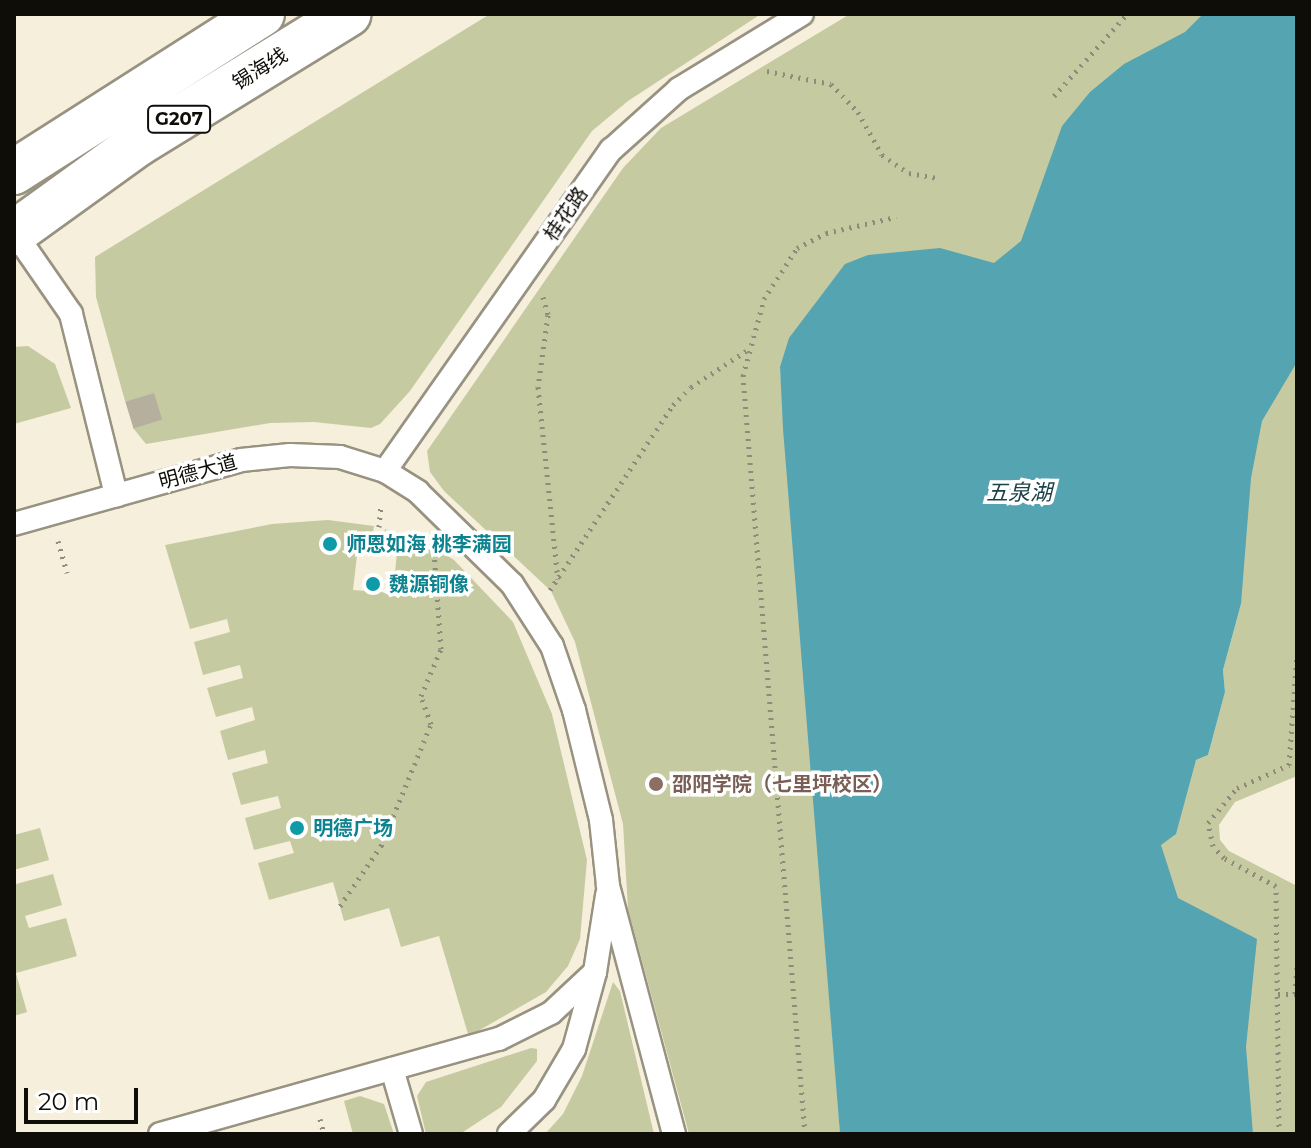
<!DOCTYPE html>
<meta charset="utf-8">
<style>
body{margin:0}
#map{position:relative;width:1311px;height:1148px;overflow:hidden;background:#f6efdc;font-family:Montserrat,"Noto Sans SC",sans-serif}
div>[style]{position:absolute}
[style*='--x']{left:calc(var(--x)*1px);top:calc(var(--y)*1px);width:calc(var(--w)*1px);rotate:calc(var(--a)*1deg)}
.green>*{inset:0;background:#c6caa1}
.water>*{inset:0;background:#55a4b2}
.building>*{inset:0;background:#b6af9d;transform-origin:0 0}
.path>*{height:5px;margin-top:-2.5px;transform-origin:0;background:repeating-linear-gradient(90deg,#8e8a7c 0 2px,transparent 0 8px)}
.roads{filter:drop-shadow(2px 0 #989281) drop-shadow(-2px 0 #989281) drop-shadow(0 2px #989281) drop-shadow(0 -2px #989281)}
.lane>*{height:22px;margin:-11px;padding:0 11px;transform-origin:11px;border-radius:11px;background:#fff}
.highway>*{height:44px;margin:-22px;padding:0 22px;transform-origin:22px;border-radius:22px;background:#fff}
.dots>*{width:22px;height:22px;translate:-50% -50%;box-sizing:border-box;border:4px solid #fff;border-radius:50%}
span{translate:-50% -50%;white-space:nowrap;text-align:center;line-height:1.15;-webkit-text-stroke:7px #fff;paint-order:stroke}
.shield-label span{padding:2px 6px;background:#fff;border:2px solid;border-radius:6px;-webkit-text-stroke-width:0}
.shield-label{font-size:18px;color:#0f0d07;font-weight:700}
.street-label{font-size:20px;color:#0f0d07}
.culture-label{font-size:20px;color:#0d838f;font-weight:700}
.left{translate:0 -50%;text-align:left}
.education-label{font-size:20px;color:#785e54;font-weight:700}
.water-label{font-size:22px;color:#1c4248;font-style:italic}
.frame{position:absolute;inset:0;border:16px solid #0f0d07;pointer-events:none}
.scale{position:absolute;left:24px;top:1088px;width:114px;height:36px;box-sizing:border-box;border:4px solid #0f0d07;border-top:0;padding-left:10px;font-size:24px;line-height:28px;white-space:nowrap;color:#0f0d07;-webkit-text-stroke:6px #fff;paint-order:stroke}
</style>
<div id="map">
<div class="green">
<i style="clip-path:polygon(490px 14px,761px 14px,628px 101px,592px 131px,410px 391px,380px 424px,371px 428px,314px 422px,270px 423px,146px 444px,133px 428px,161px 420px,125px 401px,96px 297px,95px 257px)"></i>
<i style="clip-path:polygon(850px 14px,1297px 14px,1297px 255px,780px 367px,840px 1132px,866px 1134px,689px 1134px,628px 909px,623px 824px,575px 642px,551px 591px,444px 491px,430px 472px,427px 451px,623px 168px,661px 128px)"></i>
<i style="clip-path:polygon(1297px 306px,1297px 776px,1235px 802px,1219px 825px,1220px 840px,1229px 851px,1297px 886px,1297px 1134px,1185px 1134px,1161px 844px,1196px 760px,1208px 755px,1225px 692px,1223px 670px,1241px 604px,991px 398px)"></i>
<i style="clip-path:polygon(28px 346px,55px 364px,71px 408px,14px 424px,14px 347px)"></i>
<i style="clip-path:polygon(328px 520px,374px 526px,372px 539px,359px 538px,353px 590px,393px 593px,398px 542px,383px 540px,385px 529px,422px 540px,454px 560px,513px 622px,552px 714px,587px 860px,580px 939px,568px 966px,546px 992px,478px 1031px,468px 1034px,439px 936px,401px 947px,389px 908px,344px 921px,333px 882px,269px 900px,258px 863px,294px 853px,290px 841px,254px 850px,245px 818px,281px 808px,278px 796px,241px 805px,232px 773px,268px 763px,265px 750px,228px 760px,220px 731px,255px 720px,252px 707px,216px 717px,207px 688px,243px 678px,240px 665px,203px 675px,194px 642px,230px 632px,227px 619px,190px 629px,165px 545px,272px 524px)"></i>
<i style="clip-path:polygon(40px 828px,49px 860px,14px 870px,14px 835px)"></i>
<i style="clip-path:polygon(53px 874px,62px 905px,25px 916px,29px 928px,66px 918px,77px 956px,16px 973px,27px 1012px,14px 1016px,14px 877px,16px 884px)"></i>
<i style="clip-path:polygon(613px 982px,620px 991px,654px 1134px,545px 1134px,563px 1114px,582px 1076px)"></i>
<i style="clip-path:polygon(531px 1048px,537px 1049px,537px 1061px,501px 1107px,460px 1134px,426px 1134px,417px 1096px,426px 1082px)"></i>
<i style="clip-path:polygon(360px 1096px,384px 1104px,394px 1134px,353px 1134px,344px 1101px)"></i>
</div>
<div class="water">
<i style="clip-path:polygon(1203px 14px,1297px 14px,1297px 362px,1262px 421px,1251px 478px,1241px 604px,1223px 670px,1225px 692px,1208px 755px,1196px 760px,1176px 834px,1161px 845px,1178px 898px,1257px 939px,1246px 1047px,1253px 1134px,840px 1134px,783px 429px,780px 367px,789px 338px,845px 264px,868px 255px,940px 248px,994px 263px,1021px 241px,1062px 126px,1090px 92px,1124px 64px,1185px 32px)"></i>
</div>
<div class="building">
<i style="left:154px;top:393px;width:28px;height:30px;rotate:73deg"></i>
</div>
<div class="path">
<i style="--x:767;--y:71;--w:65;--a:11.5"></i>
<i style="--x:831;--y:84;--w:39;--a:46"></i>
<i style="--x:858;--y:112;--w:49;--a:60.8"></i>
<i style="--x:882;--y:155;--w:32;--a:34"></i>
<i style="--x:909;--y:173;--w:28;--a:10"></i>
<i style="--x:1054;--y:96;--w:110;--a:-48.3"></i>
<i style="--x:543;--y:297;--w:19;--a:74"></i>
<i style="--x:548;--y:315;--w:73;--a:97.9"></i>
<i style="--x:538;--y:387;--w:193;--a:84.1"></i>
<i style="--x:379;--y:527;--w:23;--a:-85"></i>
<i style="--x:58;--y:541;--w:33;--a:74"></i>
<i style="--x:550;--y:590;--w:222;--a:-56.4"></i>
<i style="--x:673;--y:405;--w:25;--a:-45"></i>
<i style="--x:691;--y:387;--w:66;--a:-33.2"></i>
<i style="--x:340;--y:906;--w:73;--a:-55.7"></i>
<i style="--x:381;--y:846;--w:132;--a:-67.7"></i>
<i style="--x:431;--y:724;--w:30;--a:-110"></i>
<i style="--x:421;--y:696;--w:51;--a:-66.9"></i>
<i style="--x:441;--y:649;--w:97;--a:-94.1"></i>
<i style="--x:1278;--y:994;--w:17;--a:0"></i>
<i style="--x:1295;--y:994;--w:32;--a:-86"></i>
<i style="--x:320;--y:1119;--w:16;--a:75"></i>
<i style="--x:805;--y:1134;--w:761;--a:-94.68"></i>
<i style="--x:743;--y:376;--w:80;--a:-74.7"></i>
<i style="--x:764;--y:299;--w:61;--a:-57.1"></i>
<i style="--x:797;--y:248;--w:33;--a:-27"></i>
<i style="--x:826;--y:233;--w:72;--a:-12.9"></i>
<i style="--x:1279;--y:1134;--w:248;--a:-90.7"></i>
<i style="--x:1276;--y:886;--w:59;--a:-151.7"></i>
<i style="--x:1224;--y:858;--w:16;--a:-133"></i>
<i style="--x:1213;--y:846;--w:24;--a:-102"></i>
<i style="--x:1208;--y:823;--w:45;--a:-50.4"></i>
<i style="--x:1237;--y:788;--w:57;--a:-23.9"></i>
<i style="--x:1289;--y:765;--w:111;--a:-85.9"></i>
</div>
<div class="roads">
<div class="lane">
<i style="--x:15;--y:233;--w:98;--a:55.3"></i>
<i style="--x:71;--y:314;--w:187;--a:76"></i>
<i style="--x:385;--y:471;--w:393;--a:-54.9"></i>
<i style="--x:611;--y:150;--w:91;--a:-41.9"></i>
<i style="--x:679;--y:89;--w:144;--a:-31.4"></i>
<i style="--x:14;--y:524;--w:236;--a:-15.7"></i>
<i style="--x:241;--y:460;--w:49;--a:-5.8"></i>
<i style="--x:290;--y:455;--w:50;--a:2.3"></i>
<i style="--x:340;--y:457;--w:47;--a:17.3"></i>
<i style="--x:385;--y:471;--w:39;--a:32"></i>
<i style="--x:418;--y:492;--w:132;--a:44.4"></i>
<i style="--x:512;--y:584;--w:74;--a:57.2"></i>
<i style="--x:552;--y:646;--w:68;--a:71"></i>
<i style="--x:574;--y:710;--w:113;--a:76.2"></i>
<i style="--x:601;--y:820;--w:66;--a:83.9"></i>
<i style="--x:608;--y:886;--w:257;--a:75.1"></i>
<i style="--x:392;--y:1069;--w:68;--a:73.7"></i>
<i style="--x:160;--y:1134;--w:352;--a:-15.7"></i>
<i style="--x:499;--y:1039;--w:58;--a:-26.6"></i>
<i style="--x:551;--y:1013;--w:60;--a:-43"></i>
<i style="--x:509;--y:1134;--w:49;--a:-44.2"></i>
<i style="--x:544;--y:1100;--w:59;--a:-59.5"></i>
<i style="--x:574;--y:1049;--w:80;--a:-74.7"></i>
<i style="--x:595;--y:972;--w:78;--a:-81.1"></i>
</div>
<div class="highway">
<i style="--x:14;--y:172;--w:294;--a:-32.5"></i>
<i style="--x:14;--y:233;--w:154;--a:-35.8"></i>
<i style="--x:139;--y:143;--w:246;--a:-31.6"></i>
</div>
</div>
<div class="dots">
<i style="left:330px;top:544px;background:#0f9aa8"></i>
<i style="left:373px;top:584px;background:#0f9aa8"></i>
<i style="left:656px;top:784px;background:#8d6e63"></i>
<i style="left:297px;top:828px;background:#0f9aa8"></i>
</div>
<div class="shield-label">
<span style="left:179px;top:119px">G207</span>
</div>
<div class="street-label">
<span style="left:260px;top:69px;rotate:-32deg">锡海线</span>
<span style="left:566px;top:214px;rotate:-55deg">桂花路</span>
<span style="left:198px;top:472px;rotate:-15deg">明德大道</span>
</div>
<div class="culture-label">
<span class="left" style="left:346px;top:544px">师恩如海 桃李满园</span>
<span class="left" style="left:389px;top:584px">魏源铜像</span>
<span class="left" style="left:313px;top:828px">明德广场</span>
</div>
<div class="education-label">
<span class="left" style="left:672px;top:784px">邵阳学院（七里坪校区）</span>
</div>
<div class="water-label">
<span style="left:1019px;top:493px">五泉湖</span>
</div>
<div class="frame"></div>
<div class="scale">20 m</div>
</div>
